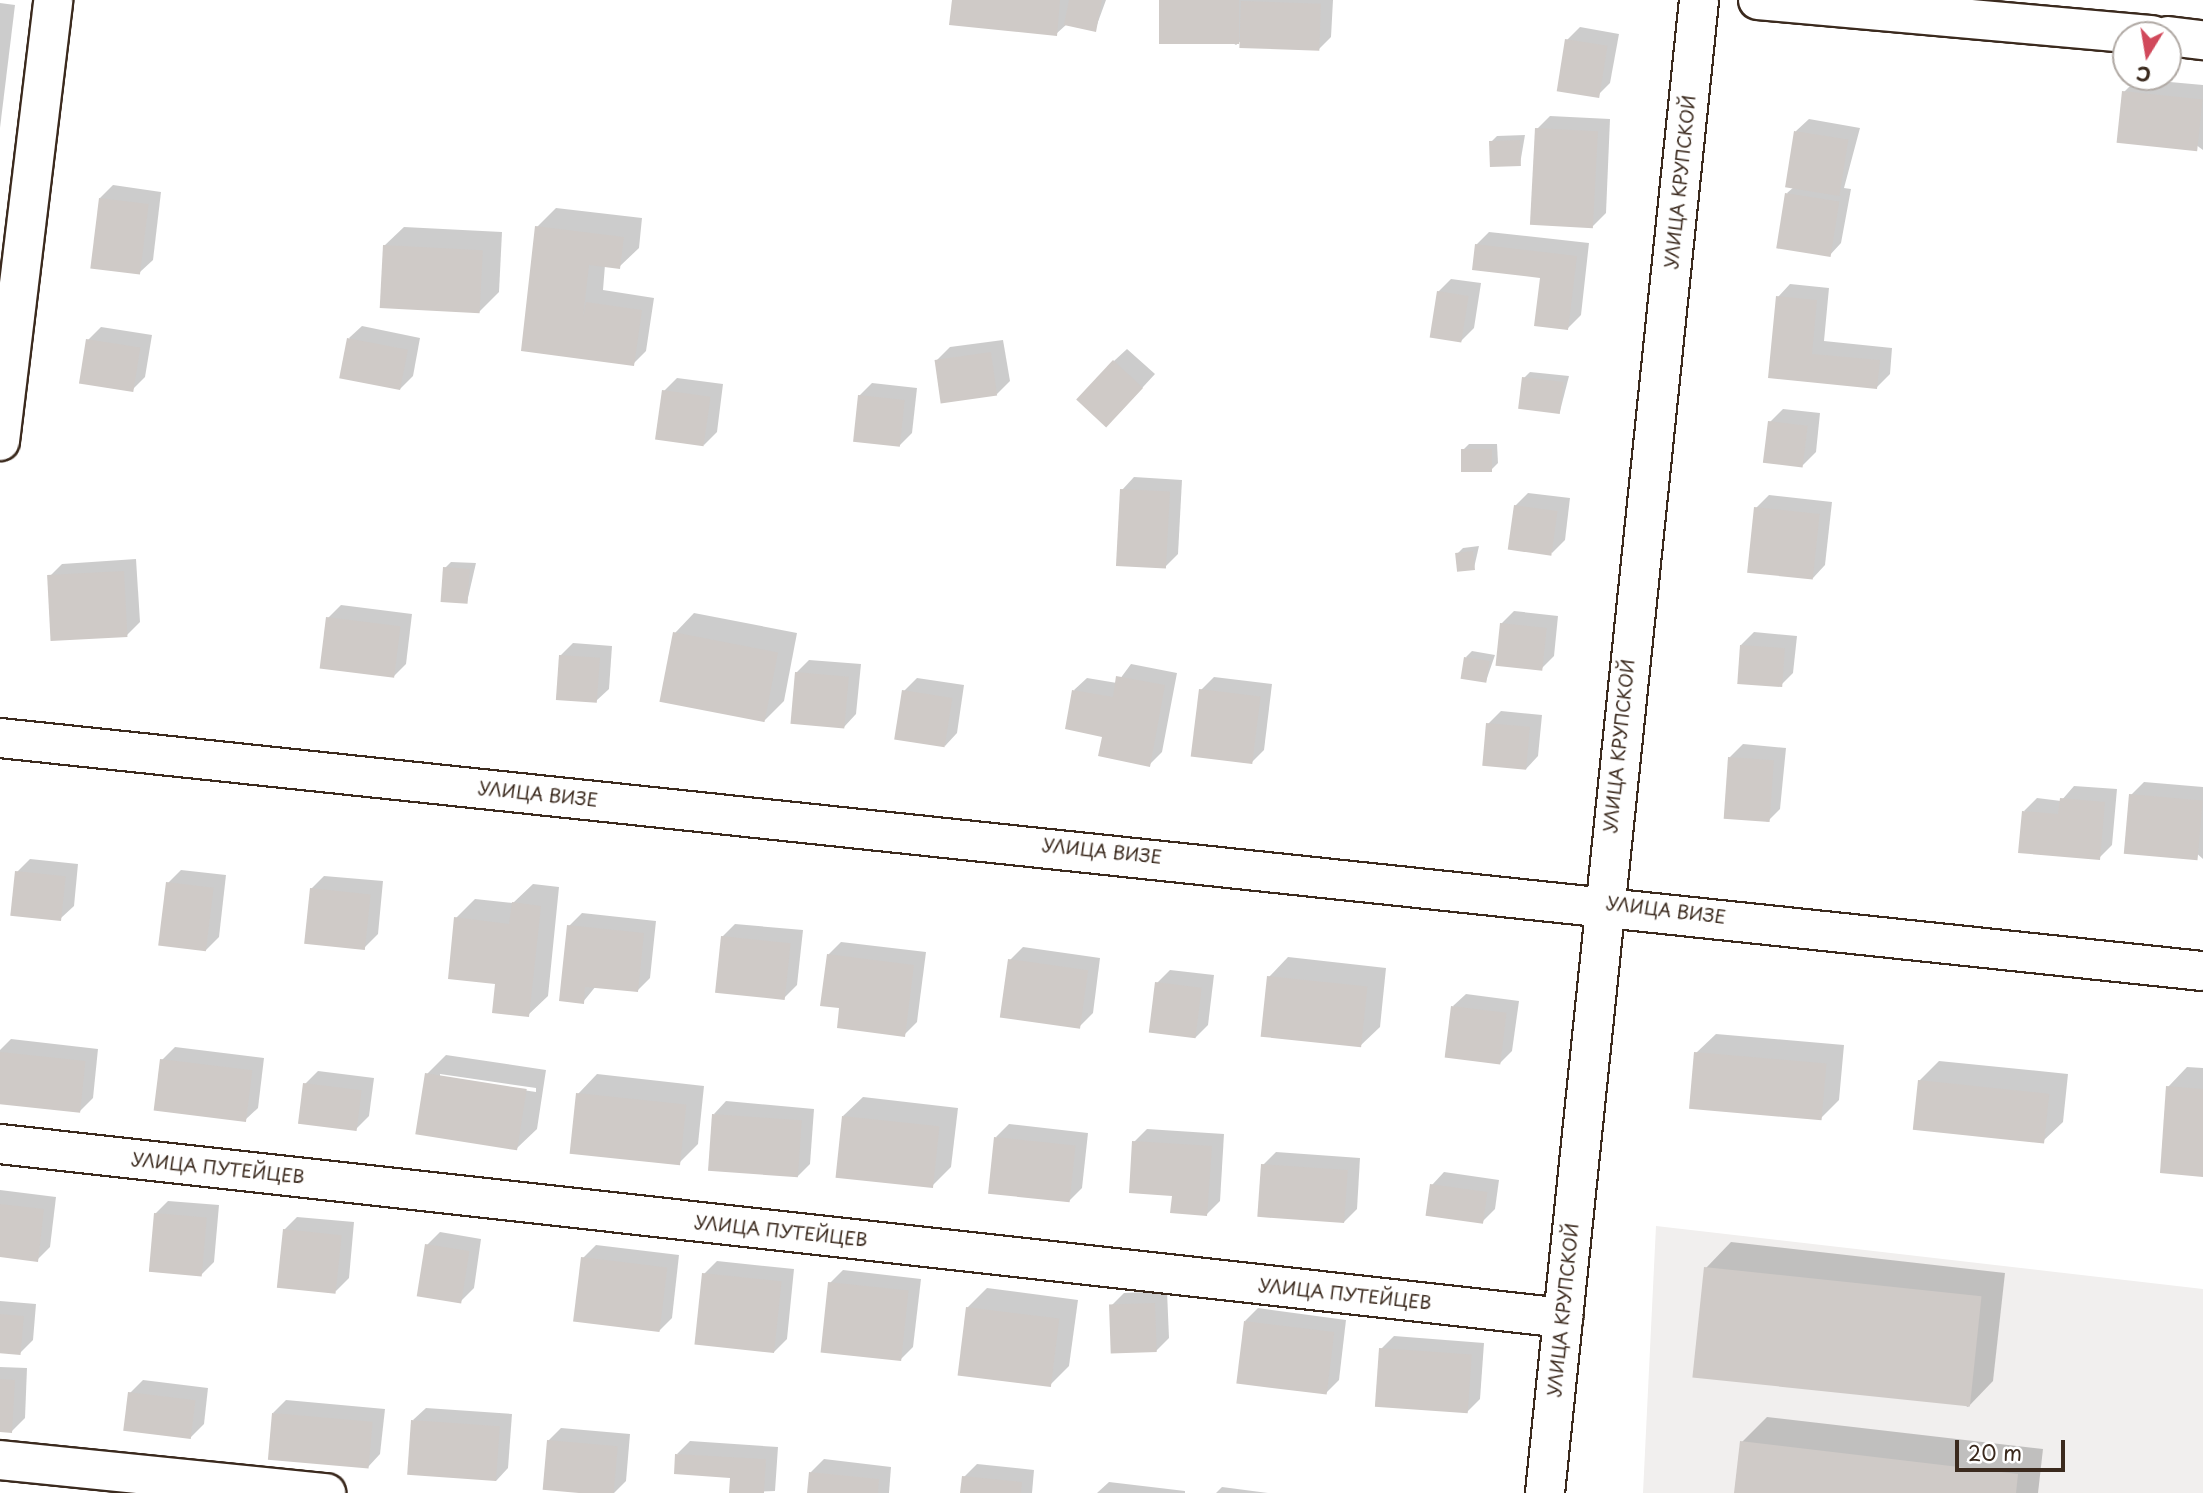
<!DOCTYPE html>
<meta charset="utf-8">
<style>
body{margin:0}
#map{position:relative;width:2203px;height:1493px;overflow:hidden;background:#fff;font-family:"Playpen Sans",sans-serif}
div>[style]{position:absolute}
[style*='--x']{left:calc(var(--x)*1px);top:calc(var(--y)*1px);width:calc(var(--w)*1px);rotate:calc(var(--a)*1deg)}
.built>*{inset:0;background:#f1efee}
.shadow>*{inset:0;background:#0003}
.building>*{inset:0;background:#cfcac7;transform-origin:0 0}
.roads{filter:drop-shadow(2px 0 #3b2a1e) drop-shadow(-2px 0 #3b2a1e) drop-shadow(0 2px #3b2a1e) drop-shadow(0 -2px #3b2a1e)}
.street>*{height:38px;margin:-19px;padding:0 19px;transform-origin:19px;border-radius:19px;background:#fff}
.secondary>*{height:38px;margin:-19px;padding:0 19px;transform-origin:19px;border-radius:19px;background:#fff}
span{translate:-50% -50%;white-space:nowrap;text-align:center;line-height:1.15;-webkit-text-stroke:5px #fff;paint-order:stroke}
.street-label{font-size:18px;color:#3b2a1e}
.north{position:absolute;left:2112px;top:21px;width:70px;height:70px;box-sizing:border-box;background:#fff;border:2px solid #b1aaa5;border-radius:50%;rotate:191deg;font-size:19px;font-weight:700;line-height:28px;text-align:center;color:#3b2a1e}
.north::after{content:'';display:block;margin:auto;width:24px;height:32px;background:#d1495b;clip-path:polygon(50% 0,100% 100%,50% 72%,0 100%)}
.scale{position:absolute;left:1955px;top:1440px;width:110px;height:32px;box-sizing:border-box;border:4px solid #3b2a1e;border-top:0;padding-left:9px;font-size:21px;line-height:24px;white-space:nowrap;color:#3b2a1e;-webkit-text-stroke:5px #fff;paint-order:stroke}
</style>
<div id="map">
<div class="built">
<i style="clip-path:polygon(1656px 1226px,2203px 1289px,2203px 1493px,1643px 1493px)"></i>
</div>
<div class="shadow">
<i style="clip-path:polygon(953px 0,1106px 0,1095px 30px,1067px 24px,1056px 34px)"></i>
<i style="clip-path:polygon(1161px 0,1333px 0,1331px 37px,1318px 50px,1242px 40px,1236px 45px)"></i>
<i style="clip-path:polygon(0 3px,15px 5px,0 128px)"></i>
<i style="clip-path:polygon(1580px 27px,1619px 34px,1610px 83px,1597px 96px,1567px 40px)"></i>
<i style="clip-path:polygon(2137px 79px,2203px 85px,2203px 150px,2124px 92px)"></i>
<i style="clip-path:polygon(1550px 116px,1610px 119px,1606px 213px,1593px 226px,1537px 129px)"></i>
<i style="clip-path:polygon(1809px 119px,1860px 128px,1844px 188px,1851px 189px,1841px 243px,1829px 256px,1787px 193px,1794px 187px,1796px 131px)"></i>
<i style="clip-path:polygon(1525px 135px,1520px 164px,1491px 142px,1497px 136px)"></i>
<i style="clip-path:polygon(113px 185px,161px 192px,153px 260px,140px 272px,100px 198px)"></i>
<i style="clip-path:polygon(556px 208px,642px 218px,639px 248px,619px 267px,605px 265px,603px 290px,654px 298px,646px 351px,633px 364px,579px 356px,537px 227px)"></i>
<i style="clip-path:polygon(404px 227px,502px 232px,499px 292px,479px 312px,384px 246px)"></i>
<i style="clip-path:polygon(1489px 232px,1589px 243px,1581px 315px,1568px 328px,1542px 276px,1476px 245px)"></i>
<i style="clip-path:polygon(1451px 279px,1481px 283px,1474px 328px,1461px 341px,1438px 292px)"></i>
<i style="clip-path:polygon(1790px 284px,1829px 288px,1824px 341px,1892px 348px,1890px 374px,1877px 387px,1769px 377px,1778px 297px)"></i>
<i style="clip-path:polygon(362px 326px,420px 338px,413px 376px,400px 389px,349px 338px)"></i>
<i style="clip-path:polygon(101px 327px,152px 335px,145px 377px,132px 390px,88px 340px)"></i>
<i style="clip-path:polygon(1003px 340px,1010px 381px,997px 394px,937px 360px,950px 347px)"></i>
<i style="clip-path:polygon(1127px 349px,1155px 374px,1120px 412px,1114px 361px)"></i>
<i style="clip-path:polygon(1530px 372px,1569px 376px,1560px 411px,1524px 378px)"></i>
<i style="clip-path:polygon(677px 378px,723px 384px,717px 432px,704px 445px,664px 391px)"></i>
<i style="clip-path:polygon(872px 383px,917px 388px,912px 433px,899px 446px,859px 396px)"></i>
<i style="clip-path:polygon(1783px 409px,1820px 413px,1816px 452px,1803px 465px,1770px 422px)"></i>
<i style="clip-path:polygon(1469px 444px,1497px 444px,1498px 463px,1492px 469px,1463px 450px)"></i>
<i style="clip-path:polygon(1134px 477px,1182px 480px,1178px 554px,1165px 567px,1122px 490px)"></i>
<i style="clip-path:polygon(1528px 493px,1570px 498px,1565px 540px,1552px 553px,1515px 506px)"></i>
<i style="clip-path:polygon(1769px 495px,1832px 502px,1825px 565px,1813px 578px,1756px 508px)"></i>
<i style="clip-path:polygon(1479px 546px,1474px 568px,1457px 554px,1463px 548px)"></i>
<i style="clip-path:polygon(136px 559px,140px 622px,127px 635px,49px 577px,62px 564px)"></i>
<i style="clip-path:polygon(451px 562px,476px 563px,467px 602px,445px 568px)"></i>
<i style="clip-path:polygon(341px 605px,412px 614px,406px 664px,393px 677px,328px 618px)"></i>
<i style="clip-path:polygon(1514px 611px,1558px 616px,1554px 656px,1541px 669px,1501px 624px)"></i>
<i style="clip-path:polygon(694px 613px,797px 633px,784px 701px,765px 720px,675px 633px)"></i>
<i style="clip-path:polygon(1754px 632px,1797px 636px,1793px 673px,1780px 686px,1741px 645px)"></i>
<i style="clip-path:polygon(573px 643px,612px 646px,609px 689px,596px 701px,560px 656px)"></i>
<i style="clip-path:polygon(1472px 651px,1495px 655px,1486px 681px,1466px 657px)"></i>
<i style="clip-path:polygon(809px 660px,861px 664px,856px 714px,844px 727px,796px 673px)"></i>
<i style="clip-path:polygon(1131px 664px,1177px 673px,1162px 752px,1149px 765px,1104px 735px,1074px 690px,1087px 678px,1117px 683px)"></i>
<i style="clip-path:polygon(1214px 677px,1272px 684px,1264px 750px,1251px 763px,1201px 690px)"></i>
<i style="clip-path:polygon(917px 678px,964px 685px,957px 733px,945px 746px,904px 691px)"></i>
<i style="clip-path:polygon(1501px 711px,1542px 715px,1538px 756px,1526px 769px,1488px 724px)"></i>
<i style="clip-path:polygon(1743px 744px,1786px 748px,1780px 809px,1767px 822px,1730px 757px)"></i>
<i style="clip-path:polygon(2144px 782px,2203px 787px,2203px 859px,2131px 795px)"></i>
<i style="clip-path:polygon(2074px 786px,2117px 789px,2112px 845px,2099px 858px,2024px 811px,2037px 798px,2061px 801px)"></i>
<i style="clip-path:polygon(30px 859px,78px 864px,74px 906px,61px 918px,17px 872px)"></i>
<i style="clip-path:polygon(181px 870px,226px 875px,219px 937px,206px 950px,168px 883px)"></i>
<i style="clip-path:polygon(324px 876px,383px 881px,378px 934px,365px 947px,311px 889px)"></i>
<i style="clip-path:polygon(533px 884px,559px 887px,548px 996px,528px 1015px,496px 983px,456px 918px,475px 899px,513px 903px)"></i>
<i style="clip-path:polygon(582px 913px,656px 921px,650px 978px,637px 991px,596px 986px,583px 1002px,569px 926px)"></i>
<i style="clip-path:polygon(735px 924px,803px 930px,797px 985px,784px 998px,722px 937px)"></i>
<i style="clip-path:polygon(841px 942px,926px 952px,917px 1022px,904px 1035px,841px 1007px,828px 955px)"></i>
<i style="clip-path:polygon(1023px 947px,1100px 958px,1093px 1013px,1080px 1026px,1010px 960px)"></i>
<i style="clip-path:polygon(1288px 957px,1386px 968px,1380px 1027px,1360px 1046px,1269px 977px)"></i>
<i style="clip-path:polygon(1170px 970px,1214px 975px,1208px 1025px,1195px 1038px,1157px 983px)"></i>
<i style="clip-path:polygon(1466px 994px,1519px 1001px,1512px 1051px,1499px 1064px,1453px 1006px)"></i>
<i style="clip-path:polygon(1716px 1034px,1844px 1045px,1839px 1100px,1820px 1119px,1696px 1053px)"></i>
<i style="clip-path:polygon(11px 1039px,98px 1049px,93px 1098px,80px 1111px,0 1102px,0 1050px)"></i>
<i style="clip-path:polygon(175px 1047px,264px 1058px,258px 1108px,245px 1120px,162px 1060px)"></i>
<i style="clip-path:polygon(evenodd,446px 1055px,546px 1070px,537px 1129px,517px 1148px,427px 1074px,446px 1055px,440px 1074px,536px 1088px,536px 1092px,440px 1077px,440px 1074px)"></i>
<i style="clip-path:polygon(1939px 1061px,2068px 1074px,2063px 1122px,2043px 1141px,1919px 1081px)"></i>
<i style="clip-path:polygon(2187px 1067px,2203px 1068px,2203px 1175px,2168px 1087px)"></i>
<i style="clip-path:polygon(318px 1071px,374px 1078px,369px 1116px,356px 1129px,305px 1084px)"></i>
<i style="clip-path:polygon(597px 1074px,704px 1086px,698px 1144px,679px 1163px,578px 1094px)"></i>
<i style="clip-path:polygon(863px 1097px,958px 1108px,951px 1167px,932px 1186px,843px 1116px)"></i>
<i style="clip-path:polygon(726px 1101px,814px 1109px,810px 1164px,797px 1177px,714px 1114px)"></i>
<i style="clip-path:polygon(1009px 1124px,1088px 1133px,1082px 1188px,1069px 1201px,996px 1137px)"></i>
<i style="clip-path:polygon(1147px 1129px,1224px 1134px,1220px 1201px,1207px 1214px,1174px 1194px,1134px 1142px)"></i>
<i style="clip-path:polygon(1276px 1152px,1360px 1158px,1357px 1209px,1344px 1222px,1263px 1165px)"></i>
<i style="clip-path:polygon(1444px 1172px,1499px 1180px,1495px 1209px,1482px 1222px,1432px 1185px)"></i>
<i style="clip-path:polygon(0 1190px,56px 1197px,50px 1247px,37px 1260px,0 1255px)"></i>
<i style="clip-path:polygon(168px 1201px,219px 1205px,214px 1262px,201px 1275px,155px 1214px)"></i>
<i style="clip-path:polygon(297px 1217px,354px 1222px,349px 1278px,336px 1291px,284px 1230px)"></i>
<i style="clip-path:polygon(440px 1232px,481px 1239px,474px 1288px,461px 1301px,427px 1245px)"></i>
<i style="clip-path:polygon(1731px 1242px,2005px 1273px,1993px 1381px,1968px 1407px,1706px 1268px)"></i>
<i style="clip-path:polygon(596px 1245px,679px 1255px,672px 1318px,659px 1331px,583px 1258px)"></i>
<i style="clip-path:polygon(717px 1261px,794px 1269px,787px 1339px,774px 1352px,704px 1274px)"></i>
<i style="clip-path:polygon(843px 1270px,921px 1279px,913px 1347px,900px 1360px,830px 1283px)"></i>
<i style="clip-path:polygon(987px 1288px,1078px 1300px,1069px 1366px,1050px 1385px,967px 1308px)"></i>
<i style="clip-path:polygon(1167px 1291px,1169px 1338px,1156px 1351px,1111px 1306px,1124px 1293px)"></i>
<i style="clip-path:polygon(0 1301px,36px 1304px,33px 1340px,20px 1353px,0 1352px)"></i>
<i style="clip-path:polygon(1258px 1308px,1346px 1320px,1339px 1380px,1326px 1393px,1245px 1321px)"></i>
<i style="clip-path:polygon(1394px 1336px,1484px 1343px,1480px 1399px,1467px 1412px,1381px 1349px)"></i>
<i style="clip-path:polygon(0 1367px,27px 1368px,25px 1418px,12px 1431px,0 1430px)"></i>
<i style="clip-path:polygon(143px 1380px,208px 1388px,204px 1424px,191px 1437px,130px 1393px)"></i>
<i style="clip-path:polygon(286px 1400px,385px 1409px,380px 1454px,368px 1467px,273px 1413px)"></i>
<i style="clip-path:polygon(426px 1408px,512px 1414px,508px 1468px,496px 1481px,413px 1420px)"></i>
<i style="clip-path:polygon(1767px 1417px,2043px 1449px,2038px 1493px,1736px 1493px,1742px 1442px)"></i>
<i style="clip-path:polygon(561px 1428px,630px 1434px,626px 1481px,614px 1493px,544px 1488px,548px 1441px)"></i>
<i style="clip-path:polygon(690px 1441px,778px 1447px,775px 1491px,731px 1493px,732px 1476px,677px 1454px)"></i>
<i style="clip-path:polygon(824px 1459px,891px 1467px,889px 1493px,809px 1493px,811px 1472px)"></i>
<i style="clip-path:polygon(977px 1464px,1034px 1470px,1032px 1493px,962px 1493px,964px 1477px)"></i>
<i style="clip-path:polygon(1109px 1482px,1185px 1491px,1185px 1493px,1097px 1493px)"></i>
<i style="clip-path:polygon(1222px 1487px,1268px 1493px,1216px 1493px)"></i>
</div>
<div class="building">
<i style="clip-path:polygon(952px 0,1060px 0,1057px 36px,949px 25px)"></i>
<i style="clip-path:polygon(1069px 0,1102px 0,1096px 32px,1064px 25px)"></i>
<i style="left:1159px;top:0;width:80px;height:44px"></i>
<i style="left:1241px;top:1px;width:80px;height:47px;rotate:2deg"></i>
<i style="left:1565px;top:39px;width:43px;height:53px;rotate:9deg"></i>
<i style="left:2122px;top:91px;width:81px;height:52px;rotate:6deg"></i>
<i style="left:1535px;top:128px;width:63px;height:97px;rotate:3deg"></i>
<i style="left:1794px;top:131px;width:55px;height:57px;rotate:9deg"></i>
<i style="left:1520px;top:140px;width:26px;height:31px;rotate:88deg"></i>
<i style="left:1785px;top:193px;width:55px;height:56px;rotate:9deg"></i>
<i style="left:99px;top:198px;width:50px;height:71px;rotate:7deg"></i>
<i style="clip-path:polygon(535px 226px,624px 237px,620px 269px,589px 265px,583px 318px,586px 302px,642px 310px,634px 366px,521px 351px)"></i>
<i style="clip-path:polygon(1475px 244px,1577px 256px,1568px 330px,1534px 326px,1540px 278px,1472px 270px)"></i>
<i style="left:383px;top:245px;width:100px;height:63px;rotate:3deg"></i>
<i style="left:1437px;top:291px;width:32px;height:47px;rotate:9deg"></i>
<i style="clip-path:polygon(1776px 296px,1817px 300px,1812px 354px,1880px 360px,1877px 389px,1768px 378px)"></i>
<i style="left:347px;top:338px;width:62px;height:41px;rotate:11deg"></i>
<i style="left:86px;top:339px;width:55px;height:45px;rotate:9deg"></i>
<i style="left:991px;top:352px;width:44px;height:57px;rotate:82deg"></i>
<i style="left:1113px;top:360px;width:41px;height:54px;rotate:43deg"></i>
<i style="left:1522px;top:377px;width:42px;height:32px;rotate:7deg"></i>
<i style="left:662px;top:390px;width:49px;height:50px;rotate:8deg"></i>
<i style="left:858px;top:395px;width:47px;height:47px;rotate:6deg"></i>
<i style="left:1768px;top:421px;width:40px;height:42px;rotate:7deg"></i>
<i style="left:1461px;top:449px;width:31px;height:23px"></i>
<i style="left:1120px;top:489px;width:50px;height:77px;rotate:3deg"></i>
<i style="left:1514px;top:505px;width:44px;height:45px;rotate:8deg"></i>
<i style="left:1754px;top:507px;width:66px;height:66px;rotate:6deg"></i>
<i style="left:1473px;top:551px;width:19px;height:18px;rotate:84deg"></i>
<i style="left:443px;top:567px;width:27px;height:35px;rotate:4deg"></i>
<i style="left:124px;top:571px;width:66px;height:77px;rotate:87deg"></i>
<i style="left:326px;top:617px;width:75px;height:52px;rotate:7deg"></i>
<i style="left:1500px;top:623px;width:47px;height:43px;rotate:6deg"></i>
<i style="left:673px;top:632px;width:107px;height:71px;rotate:11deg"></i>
<i style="left:1740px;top:645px;width:45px;height:39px;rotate:4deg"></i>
<i style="left:559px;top:655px;width:41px;height:45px;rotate:4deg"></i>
<i style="left:1464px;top:657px;width:26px;height:22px;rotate:9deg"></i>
<i style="left:795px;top:672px;width:54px;height:52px;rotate:5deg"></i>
<i style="clip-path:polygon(1116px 676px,1165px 685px,1150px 767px,1098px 756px,1102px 737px,1065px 729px,1072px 690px,1113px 697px)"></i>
<i style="left:1199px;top:689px;width:62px;height:68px;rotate:7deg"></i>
<i style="left:902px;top:690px;width:51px;height:50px;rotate:9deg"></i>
<i style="left:1486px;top:723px;width:44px;height:43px;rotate:5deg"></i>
<i style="left:1728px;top:757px;width:46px;height:62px;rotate:4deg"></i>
<i style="left:2129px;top:794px;width:74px;height:60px;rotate:5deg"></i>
<i style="clip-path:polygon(2060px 798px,2105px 802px,2100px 860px,2018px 853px,2022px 811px,2058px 814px)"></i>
<i style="left:15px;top:871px;width:51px;height:45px;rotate:6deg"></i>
<i style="left:166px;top:882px;width:48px;height:64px;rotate:7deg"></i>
<i style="left:310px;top:888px;width:61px;height:56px;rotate:6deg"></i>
<i style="clip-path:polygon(512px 902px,541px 906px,529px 1017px,492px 1013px,495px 984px,448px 979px,454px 917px,509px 924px)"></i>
<i style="clip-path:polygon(567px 925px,644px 933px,638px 992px,585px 987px,584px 1004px,559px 1001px)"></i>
<i style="left:721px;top:936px;width:70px;height:57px;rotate:6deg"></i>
<i style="clip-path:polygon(827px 954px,914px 965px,905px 1037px,837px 1028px,839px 1008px,820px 1006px)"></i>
<i style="left:1008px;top:959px;width:81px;height:59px;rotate:8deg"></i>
<i style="left:1267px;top:976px;width:101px;height:61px;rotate:6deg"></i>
<i style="left:1155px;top:982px;width:47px;height:51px;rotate:7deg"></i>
<i style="left:1451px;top:1006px;width:56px;height:52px;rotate:7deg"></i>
<i style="left:0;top:1052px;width:86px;height:52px;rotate:6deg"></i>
<i style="left:1694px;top:1052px;width:133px;height:57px;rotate:5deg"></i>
<i style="left:160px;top:1059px;width:93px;height:52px;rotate:7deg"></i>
<i style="left:425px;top:1073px;width:103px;height:62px;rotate:9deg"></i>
<i style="left:1918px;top:1080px;width:132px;height:50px;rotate:6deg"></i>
<i style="left:303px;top:1083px;width:59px;height:41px;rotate:7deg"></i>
<i style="clip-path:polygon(2166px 1086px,2203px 1089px,2203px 1177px,2160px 1173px)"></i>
<i style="left:576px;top:1093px;width:111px;height:61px;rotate:6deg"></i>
<i style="left:712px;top:1114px;width:90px;height:57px;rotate:4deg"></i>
<i style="left:842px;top:1116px;width:98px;height:62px;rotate:6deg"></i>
<i style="left:994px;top:1137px;width:82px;height:57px;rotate:6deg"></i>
<i style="clip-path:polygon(1132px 1141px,1212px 1146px,1207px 1216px,1170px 1213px,1172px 1196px,1129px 1193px)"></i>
<i style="left:1261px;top:1164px;width:87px;height:53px;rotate:4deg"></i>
<i style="left:1430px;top:1184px;width:58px;height:32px;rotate:8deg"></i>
<i style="clip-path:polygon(0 1204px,44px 1209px,38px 1262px,0 1257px)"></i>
<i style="left:154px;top:1213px;width:53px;height:59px;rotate:5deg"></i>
<i style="left:283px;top:1229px;width:59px;height:59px;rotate:6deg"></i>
<i style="left:425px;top:1244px;width:45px;height:53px;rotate:9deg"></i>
<i style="left:581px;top:1257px;width:87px;height:65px;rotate:7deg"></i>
<i style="left:1704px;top:1267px;width:279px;height:111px;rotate:6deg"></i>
<i style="left:702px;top:1273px;width:80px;height:72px;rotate:6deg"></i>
<i style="left:828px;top:1282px;width:81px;height:71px;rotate:6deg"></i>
<i style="left:1155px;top:1303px;width:49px;height:46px;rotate:88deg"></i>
<i style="left:966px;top:1307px;width:94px;height:69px;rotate:7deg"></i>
<i style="left:0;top:1314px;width:24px;height:39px;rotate:5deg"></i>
<i style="left:1244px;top:1321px;width:91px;height:63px;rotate:7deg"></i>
<i style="left:1379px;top:1348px;width:93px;height:59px;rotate:4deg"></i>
<i style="clip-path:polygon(0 1379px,15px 1380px,12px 1433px,0 1432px)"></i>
<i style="left:128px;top:1392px;width:68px;height:39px;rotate:7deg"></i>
<i style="left:272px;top:1413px;width:101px;height:47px;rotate:5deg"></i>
<i style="left:411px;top:1420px;width:89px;height:55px;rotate:4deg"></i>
<i style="left:547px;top:1440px;width:71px;height:50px;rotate:5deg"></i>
<i style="clip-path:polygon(1740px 1441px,2018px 1474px,2016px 1493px,1734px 1493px)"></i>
<i style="clip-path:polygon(675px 1454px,766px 1459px,764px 1493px,729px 1493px,730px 1478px,674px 1474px)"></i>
<i style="clip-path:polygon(809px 1472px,879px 1479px,878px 1493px,807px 1493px)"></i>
<i style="clip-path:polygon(962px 1476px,1022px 1482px,1021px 1493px,960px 1493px)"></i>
</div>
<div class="roads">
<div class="street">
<i style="--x:1758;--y:0;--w:396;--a:5.1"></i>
<i style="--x:2168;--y:36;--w:35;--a:7"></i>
<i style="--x:0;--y:441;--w:444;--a:-83.1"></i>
<i style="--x:0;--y:1144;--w:1573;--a:6.35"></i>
<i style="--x:0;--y:1460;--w:328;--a:5.8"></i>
<i style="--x:1545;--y:1493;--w:1501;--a:-84.11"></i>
</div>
<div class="secondary">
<i style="--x:0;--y:738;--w:2215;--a:6.04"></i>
</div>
</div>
<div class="street-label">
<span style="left:1680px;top:182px;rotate:-84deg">УЛИЦА КРУПСКОЙ</span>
<span style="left:1619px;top:746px;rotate:-84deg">УЛИЦА КРУПСКОЙ</span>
<span style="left:538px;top:794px;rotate:6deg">УЛИЦА ВИЗЕ</span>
<span style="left:1102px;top:851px;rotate:6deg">УЛИЦА ВИЗЕ</span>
<span style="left:1666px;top:910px;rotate:7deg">УЛИЦА ВИЗЕ</span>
<span style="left:218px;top:1168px;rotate:6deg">УЛИЦА ПУТЕЙЦЕВ</span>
<span style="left:781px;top:1231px;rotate:6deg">УЛИЦА ПУТЕЙЦЕВ</span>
<span style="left:1345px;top:1294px;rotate:6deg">УЛИЦА ПУТЕЙЦЕВ</span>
<span style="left:1563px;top:1310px;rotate:-84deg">УЛИЦА КРУПСКОЙ</span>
</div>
<div class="north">С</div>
<div class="scale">20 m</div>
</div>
